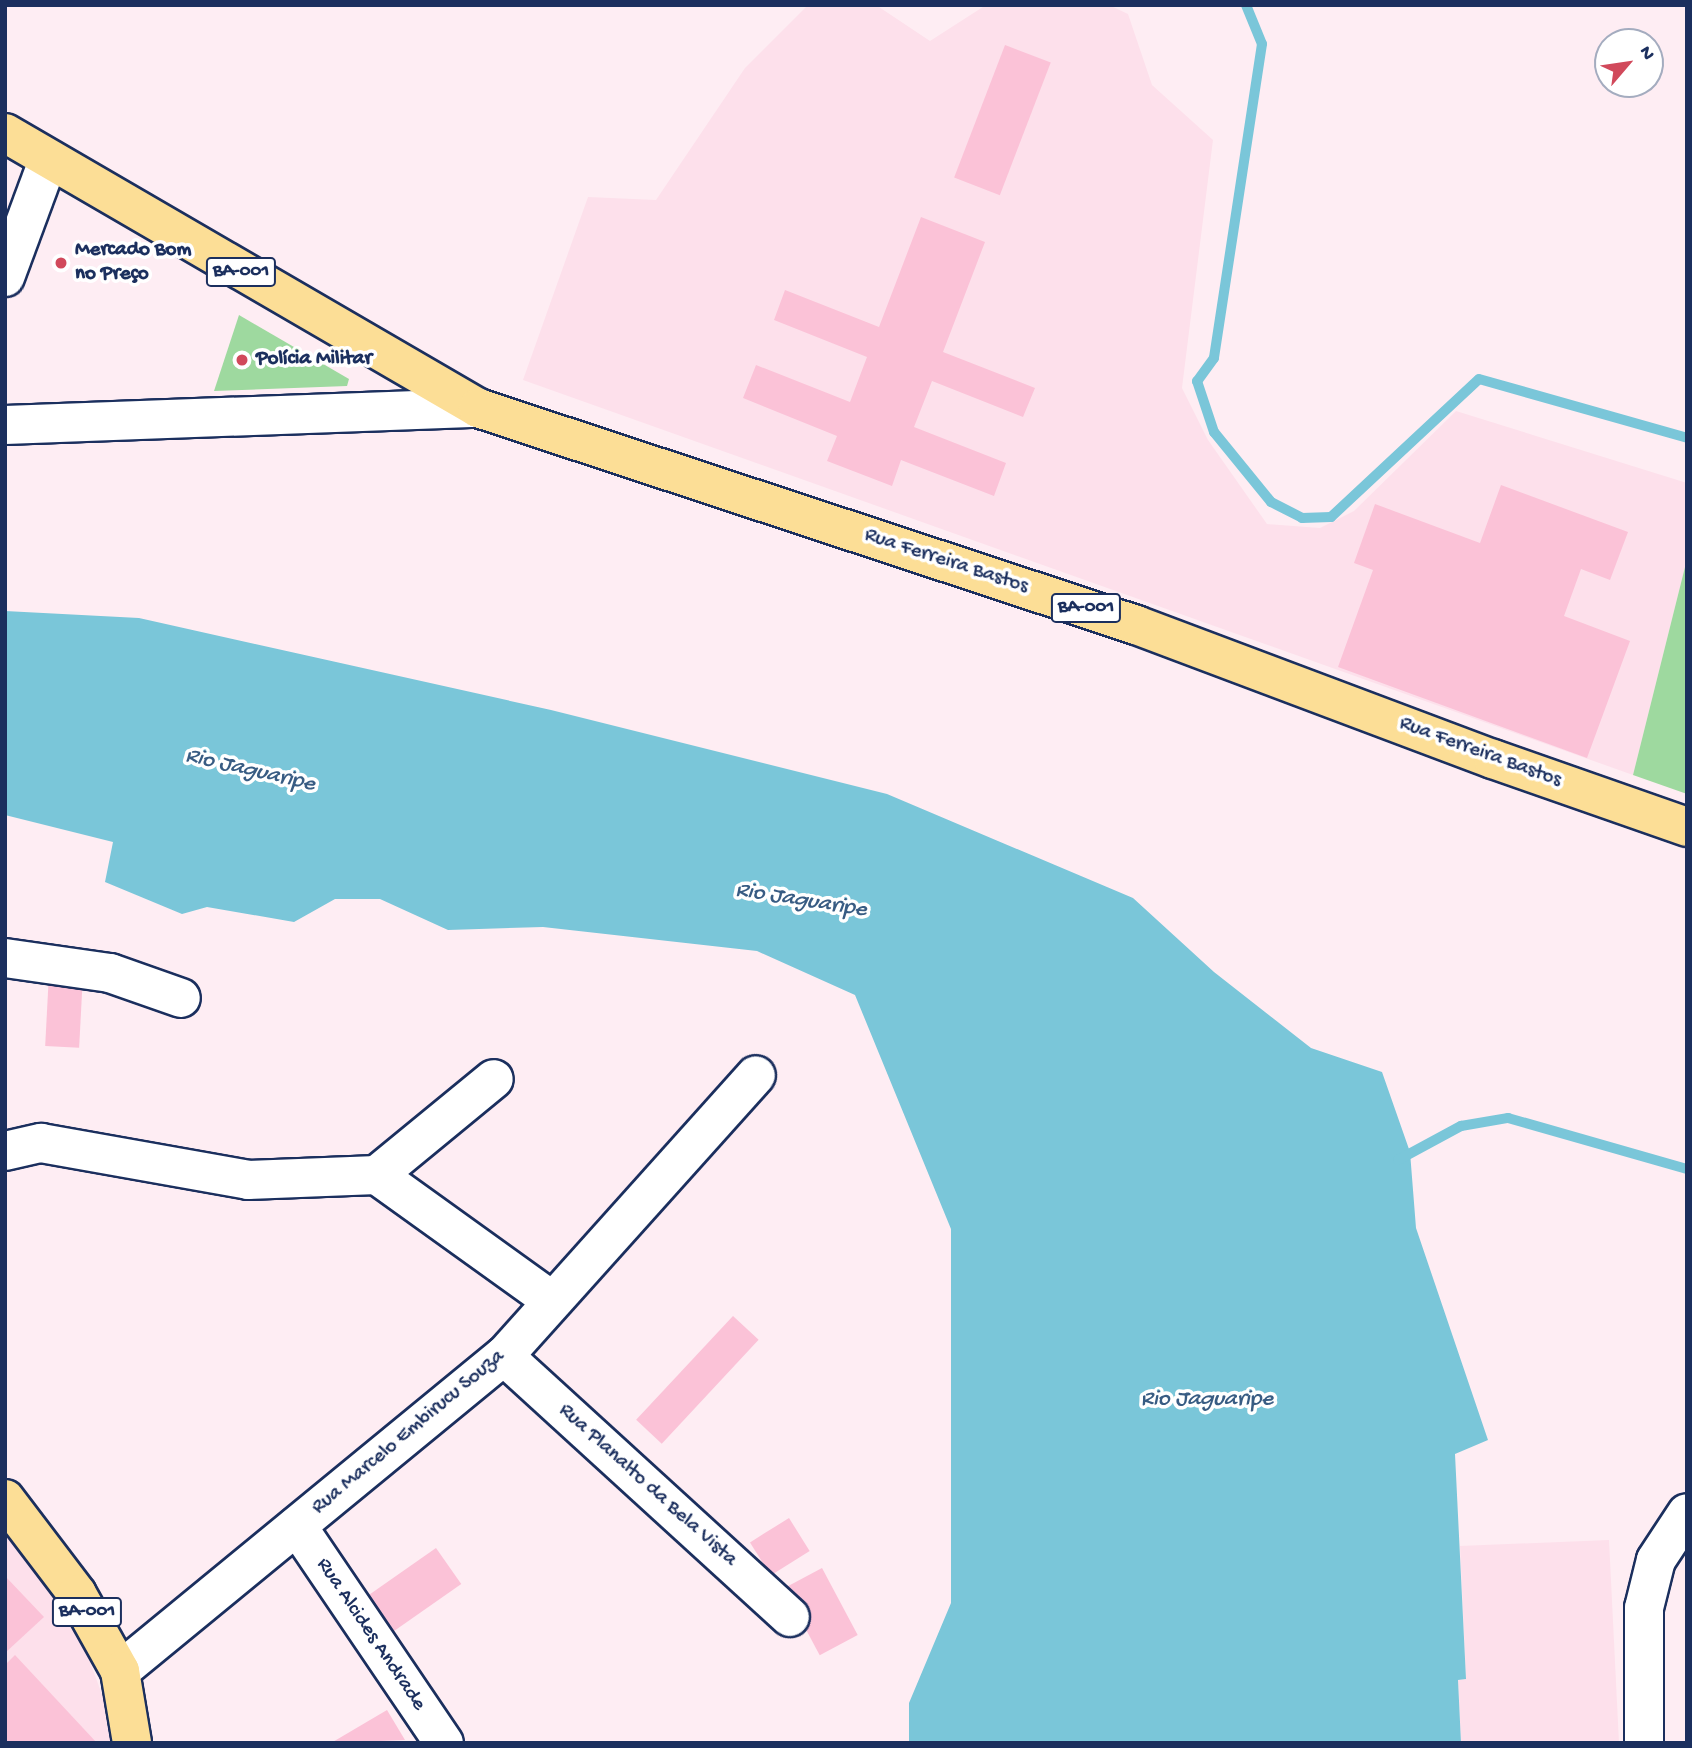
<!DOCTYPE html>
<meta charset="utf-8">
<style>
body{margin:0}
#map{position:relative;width:1692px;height:1748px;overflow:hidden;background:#feedf3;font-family:"Gochi Hand",sans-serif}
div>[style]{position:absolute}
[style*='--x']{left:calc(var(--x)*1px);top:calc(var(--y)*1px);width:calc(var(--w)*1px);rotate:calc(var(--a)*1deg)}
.built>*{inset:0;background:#fde0eb}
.green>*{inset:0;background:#9ed99f}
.water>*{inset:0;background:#7ac6d9}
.stream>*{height:10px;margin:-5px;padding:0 5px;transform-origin:5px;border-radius:5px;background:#7ac6d9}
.building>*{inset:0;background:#fbc2d7;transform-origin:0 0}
.roads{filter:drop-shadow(2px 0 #1b2f5e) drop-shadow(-2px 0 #1b2f5e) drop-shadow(0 2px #1b2f5e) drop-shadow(0 -2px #1b2f5e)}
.minor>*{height:38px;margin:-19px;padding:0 19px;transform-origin:19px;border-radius:19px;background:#fff}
.tertiary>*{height:38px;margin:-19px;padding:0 19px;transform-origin:19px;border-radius:19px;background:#fff}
.primary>*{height:38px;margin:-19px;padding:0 19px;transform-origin:19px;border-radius:19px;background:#fcde96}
.dots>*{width:19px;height:19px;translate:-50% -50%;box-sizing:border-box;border:4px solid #fff;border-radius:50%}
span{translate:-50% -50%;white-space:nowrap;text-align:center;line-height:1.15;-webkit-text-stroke:7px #fff;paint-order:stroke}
.shield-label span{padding:2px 5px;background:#fff;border:2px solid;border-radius:5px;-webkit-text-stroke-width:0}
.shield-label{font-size:19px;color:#1b2f5e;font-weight:700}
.poi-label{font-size:21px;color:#1b2f5e;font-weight:700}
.left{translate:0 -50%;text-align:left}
.street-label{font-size:21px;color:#1b2f5e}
.water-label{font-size:23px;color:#385c83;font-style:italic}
.frame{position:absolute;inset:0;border:7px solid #1b2f5e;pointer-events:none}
.north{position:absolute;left:1594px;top:28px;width:70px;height:70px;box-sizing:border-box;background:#fff;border:2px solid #a4acbf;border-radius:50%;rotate:61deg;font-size:19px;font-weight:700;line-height:28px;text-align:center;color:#1b2f5e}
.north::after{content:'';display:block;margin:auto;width:24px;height:32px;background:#d1495b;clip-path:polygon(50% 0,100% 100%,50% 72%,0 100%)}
</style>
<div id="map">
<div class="built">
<i style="clip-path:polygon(808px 5px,876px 5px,930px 41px,986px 5px,1109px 5px,1128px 14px,1152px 85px,1213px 140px,1182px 388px,1208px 440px,1267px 524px,1320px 528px,1354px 511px,1456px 411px,1687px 483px,1687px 559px,1633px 775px,523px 380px,588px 197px,656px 200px,745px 68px)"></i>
<i style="clip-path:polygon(5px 1525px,71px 1611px,120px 1743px,5px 1743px)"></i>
<i style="clip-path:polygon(1609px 1540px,1619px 1743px,1461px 1743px,1458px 1680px,1466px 1679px,1460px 1546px)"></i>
</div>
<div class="green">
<i style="clip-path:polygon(239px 315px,349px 379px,347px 386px,214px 391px)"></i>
<i style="clip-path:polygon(1687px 559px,1687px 794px,1633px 775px)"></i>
</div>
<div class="water">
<i style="clip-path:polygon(5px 611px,139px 618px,551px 710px,887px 794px,1133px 898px,1214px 972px,1311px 1048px,1382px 1072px,1410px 1152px,1416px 1228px,1488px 1440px,1455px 1454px,1466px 1679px,1458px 1680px,1461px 1743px,909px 1743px,909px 1703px,951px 1603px,951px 1229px,855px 995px,757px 951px,543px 927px,448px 930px,380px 899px,335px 899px,294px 922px,207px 907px,182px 914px,105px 882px,113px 842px,5px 815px)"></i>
</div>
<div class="stream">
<i style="--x:1246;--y:5;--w:42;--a:67.7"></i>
<i style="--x:1262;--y:44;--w:318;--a:98.7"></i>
<i style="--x:1214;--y:358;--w:29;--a:126"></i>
<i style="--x:1197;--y:381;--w:54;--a:71.6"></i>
<i style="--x:1214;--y:432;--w:90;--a:50.8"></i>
<i style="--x:1271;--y:502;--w:35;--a:27"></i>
<i style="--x:1302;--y:518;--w:29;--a:-2"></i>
<i style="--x:1331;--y:517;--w:202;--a:-43"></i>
<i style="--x:1479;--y:379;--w:216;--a:15.8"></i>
<i style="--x:1398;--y:1160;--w:72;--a:-28.4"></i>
<i style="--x:1461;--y:1126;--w:48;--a:-9.7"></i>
<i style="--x:1508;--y:1118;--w:186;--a:15.9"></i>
</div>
<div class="building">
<i style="left:1005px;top:45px;width:49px;height:142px;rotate:21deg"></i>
<i style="clip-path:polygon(921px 217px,985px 242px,943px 352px,1035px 388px,1023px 417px,932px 381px,914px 427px,1006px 463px,994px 496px,901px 460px,892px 486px,827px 461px,837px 436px,743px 398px,756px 365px,850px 402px,867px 357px,774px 320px,785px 290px,879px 327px)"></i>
<i style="clip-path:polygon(1501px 485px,1628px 532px,1610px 580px,1581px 569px,1564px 616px,1630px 641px,1587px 758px,1338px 667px,1373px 570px,1354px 563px,1375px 504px,1480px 543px)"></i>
<i style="left:49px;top:973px;width:34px;height:73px;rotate:3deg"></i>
<i style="left:733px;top:1316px;width:35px;height:142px;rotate:43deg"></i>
<i style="left:789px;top:1518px;width:39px;height:46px;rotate:58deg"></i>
<i style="left:436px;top:1548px;width:44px;height:82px;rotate:55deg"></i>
<i style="left:822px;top:1568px;width:76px;height:43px;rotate:62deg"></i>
<i style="clip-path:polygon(5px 1576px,44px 1617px,5px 1653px)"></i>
<i style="clip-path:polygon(15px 1655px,97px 1743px,5px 1743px,5px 1665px)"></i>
<i style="clip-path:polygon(387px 1710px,405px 1740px,331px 1743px)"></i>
</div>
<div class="roads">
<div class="minor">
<i style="--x:5;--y:277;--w:124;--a:-69.7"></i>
<i style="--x:5;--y:425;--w:473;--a:-2.1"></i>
<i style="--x:5;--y:958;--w:106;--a:8.1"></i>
<i style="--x:110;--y:973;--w:75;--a:19.4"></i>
<i style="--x:5;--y:1151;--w:37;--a:-13"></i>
<i style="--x:41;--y:1143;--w:210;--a:10.1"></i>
<i style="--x:248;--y:1180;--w:129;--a:-2.2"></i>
<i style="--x:377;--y:1175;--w:214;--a:35.7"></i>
<i style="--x:377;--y:1175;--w:151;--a:-39.4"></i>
<i style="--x:504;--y:1356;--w:387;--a:42.4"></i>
<i style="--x:297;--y:1526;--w:262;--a:55.9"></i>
<i style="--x:120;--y:1671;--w:497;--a:-39.4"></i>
<i style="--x:504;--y:1356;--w:377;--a:-48.1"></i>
</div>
<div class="tertiary">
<i style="--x:1644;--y:1743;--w:135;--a:-90"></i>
<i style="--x:1644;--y:1608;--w:49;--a:-76"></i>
<i style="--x:1656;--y:1560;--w:56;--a:-56.6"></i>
</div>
<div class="primary">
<i style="--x:5;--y:133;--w:547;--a:30.17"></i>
<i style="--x:478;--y:408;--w:693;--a:18.25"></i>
<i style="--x:1136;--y:625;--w:381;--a:20.6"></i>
<i style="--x:1493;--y:759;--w:206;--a:19.3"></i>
<i style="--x:5;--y:1499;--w:119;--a:52.8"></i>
<i style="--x:77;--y:1594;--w:88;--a:60.8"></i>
<i style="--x:120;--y:1671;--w:73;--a:80.5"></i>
</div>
</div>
<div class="dots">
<i style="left:61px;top:263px;background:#d1495b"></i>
<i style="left:242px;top:360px;background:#d1495b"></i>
</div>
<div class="shield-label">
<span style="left:241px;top:272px">BA-001</span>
<span style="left:1086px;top:608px">BA-001</span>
<span style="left:87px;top:1612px">BA-001</span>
</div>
<div class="poi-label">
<span class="left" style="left:75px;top:263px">Mercado Bom<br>no Preço</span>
<span class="left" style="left:256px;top:360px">Polícia Militar</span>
</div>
<div class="street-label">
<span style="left:946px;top:562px;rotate:18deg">Rua Ferreira Bastos</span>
<span style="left:1480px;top:753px;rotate:20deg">Rua Ferreira Bastos</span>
<span style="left:409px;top:1433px;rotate:-40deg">Rua Marcelo Embirucu Souza</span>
<span style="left:647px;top:1486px;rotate:42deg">Rua Planalto da Bela Vista</span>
<span style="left:370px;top:1635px;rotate:56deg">Rua Alcides Andrade</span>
</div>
<div class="water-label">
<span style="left:250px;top:771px;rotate:13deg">Rio Jaguaripe</span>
<span style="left:801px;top:901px;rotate:9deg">Rio Jaguaripe</span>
<span style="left:1207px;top:1400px">Rio Jaguaripe</span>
</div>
<div class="frame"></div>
<div class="north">N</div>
</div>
